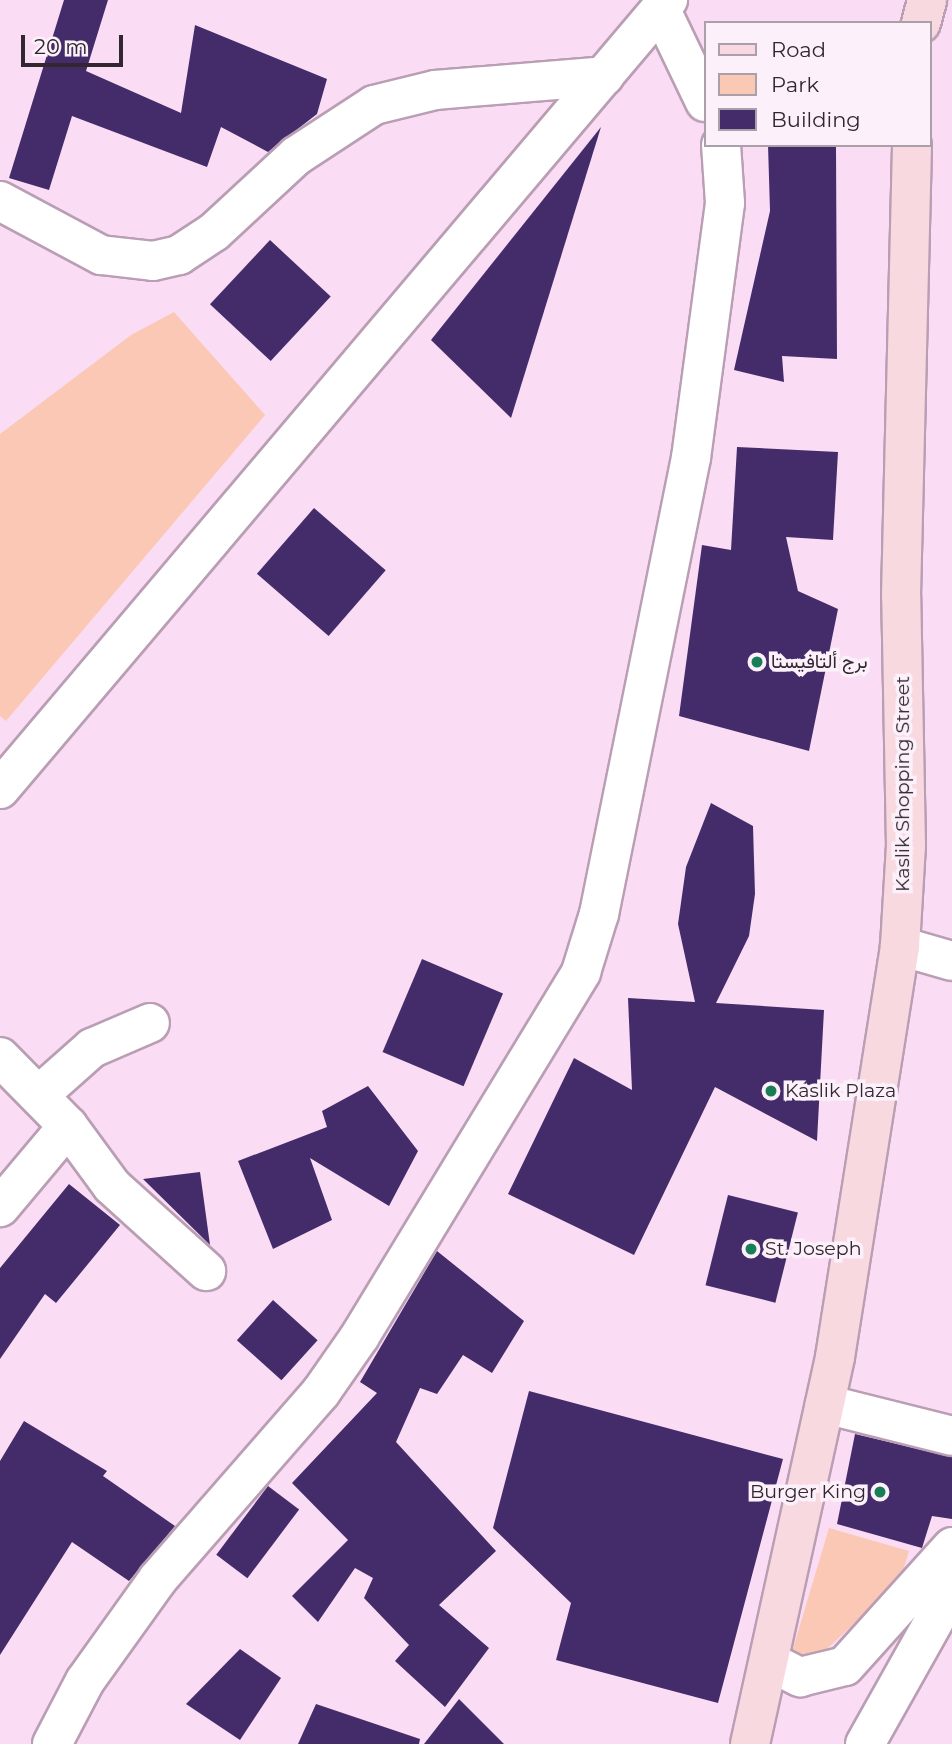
<!DOCTYPE html>
<meta charset="utf-8">
<style>
body{margin:0}
#map{position:relative;width:952px;height:1744px;overflow:hidden;background:#faddf4;font-family:Montserrat,Vazirmatn,sans-serif}
div>[style]{position:absolute}
[style*='--x']{left:calc(var(--x)*1px);top:calc(var(--y)*1px);width:calc(var(--w)*1px);rotate:calc(var(--a)*1deg)}
.green>*{inset:0;background:#fbc8b5}
.building>*{inset:0;background:#442c6b;transform-origin:0 0}
.roads{filter:drop-shadow(2px 0 #b99eb4) drop-shadow(-2px 0 #b99eb4) drop-shadow(0 2px #b99eb4) drop-shadow(0 -2px #b99eb4)}
.minor>*{height:38px;margin:-19px;padding:0 19px;transform-origin:19px;border-radius:19px;background:#fff}
.major>*{height:38px;margin:-19px;padding:0 19px;transform-origin:19px;border-radius:19px;background:#f8d9df}
.dots>*{width:19px;height:19px;translate:-50% -50%;box-sizing:border-box;border:4px solid #fcf0fa;border-radius:50%}
span{translate:-50% -50%;white-space:nowrap;text-align:center;line-height:1.15;-webkit-text-stroke:7px #fcf0fa;paint-order:stroke}
.poi-label{font-size:19px;color:#322730}
.left{translate:0 -50%;text-align:left}
.right{translate:-100% -50%;text-align:right}
.street-label{font-size:19px;color:#322730}
.legend{position:absolute;left:704px;top:21px;width:228px;height:126px;box-sizing:border-box;background:#fcf0fa;border:2px solid #aba0a9;margin:0;padding:9px 12px;list-style:none;font-size:21px;color:#322730}
.legend li{display:flex;align-items:center;gap:14px;height:35px}
.legend b{width:35px;border:2px solid #aba0a9}
.scale{position:absolute;left:21px;top:35px;width:102px;height:32px;box-sizing:border-box;border:4px solid #322730;border-top:0;padding-left:9px;font-size:21px;line-height:24px;white-space:nowrap;color:#322730;-webkit-text-stroke:5px #fcf0fa;paint-order:stroke}
</style>
<div id="map">
<div class="green">
<i style="clip-path:polygon(174px 312px,265px 415px,6px 721px,0 716px,0 434px,131px 335px)"></i>
<i style="clip-path:polygon(829px 1528px,909px 1551px,900px 1581px,816px 1659px,792px 1652px)"></i>
</div>
<div class="building">
<i style="clip-path:polygon(64px 0,108px 0,86px 71px,181px 113px,195px 25px,327px 79px,317px 114px,268px 152px,221px 127px,207px 167px,72px 116px,49px 190px,9px 178px)"></i>
<i style="clip-path:polygon(601px 127px,511px 418px,431px 340px)"></i>
<i style="clip-path:polygon(768px 145px,836px 145px,837px 359px,782px 356px,784px 382px,734px 370px,770px 211px)"></i>
<i style="left:270px;top:240px;width:83px;height:88px;rotate:43deg"></i>
<i style="clip-path:polygon(737px 447px,838px 452px,833px 540px,786px 537px,798px 591px,838px 609px,809px 751px,679px 716px,702px 545px,731px 550px)"></i>
<i style="left:314px;top:508px;width:95px;height:87px;rotate:41deg"></i>
<i style="clip-path:polygon(711px 803px,753px 826px,755px 894px,749px 936px,716px 1003px,824px 1010px,817px 1141px,715px 1087px,634px 1255px,508px 1194px,574px 1058px,632px 1090px,628px 998px,695px 1002px,678px 924px,686px 867px)"></i>
<i style="left:422px;top:959px;width:88px;height:101px;rotate:23deg"></i>
<i style="clip-path:polygon(368px 1086px,418px 1151px,389px 1206px,310px 1158px,332px 1220px,273px 1249px,238px 1161px,327px 1127px,322px 1111px)"></i>
<i style="clip-path:polygon(200px 1172px,210px 1245px,143px 1179px)"></i>
<i style="clip-path:polygon(69px 1184px,120px 1225px,56px 1303px,45px 1294px,0 1359px,0 1268px)"></i>
<i style="left:728px;top:1195px;width:72px;height:93px;rotate:14deg"></i>
<i style="clip-path:polygon(437px 1251px,524px 1321px,492px 1373px,463px 1355px,437px 1394px,420px 1388px,396px 1442px,496px 1551px,439px 1605px,489px 1648px,445px 1707px,395px 1661px,409px 1645px,364px 1598px,373px 1578px,355px 1568px,318px 1622px,292px 1596px,348px 1540px,292px 1483px,377px 1393px,360px 1382px)"></i>
<i style="left:273px;top:1300px;width:60px;height:54px;rotate:42deg"></i>
<i style="clip-path:polygon(529px 1391px,783px 1459px,718px 1703px,556px 1660px,571px 1603px,493px 1528px)"></i>
<i style="clip-path:polygon(24px 1421px,107px 1471px,103px 1476px,175px 1526px,129px 1581px,72px 1542px,0 1655px,0 1461px)"></i>
<i style="clip-path:polygon(855px 1434px,952px 1457px,952px 1519px,932px 1516px,922px 1548px,837px 1524px)"></i>
<i style="left:268px;top:1486px;width:39px;height:86px;rotate:37deg"></i>
<i style="clip-path:polygon(240px 1649px,281px 1678px,240px 1740px,186px 1704px)"></i>
<i style="clip-path:polygon(459px 1699px,504px 1744px,424px 1744px)"></i>
<i style="clip-path:polygon(316px 1704px,420px 1739px,419px 1744px,298px 1744px)"></i>
</div>
<div class="roads">
<div class="minor">
<i style="--x:661;--y:10;--w:102;--a:64.4"></i>
<i style="--x:0;--y:201;--w:115;--a:28.1"></i>
<i style="--x:101;--y:255;--w:52;--a:6.6"></i>
<i style="--x:153;--y:261;--w:27;--a:-13"></i>
<i style="--x:179;--y:255;--w:42;--a:-33.3"></i>
<i style="--x:214;--y:232;--w:112;--a:-42.8"></i>
<i style="--x:296;--y:156;--w:93;--a:-33.2"></i>
<i style="--x:374;--y:105;--w:63;--a:-13.8"></i>
<i style="--x:435;--y:90;--w:170;--a:-4.7"></i>
<i style="--x:0;--y:789;--w:1034;--a:-49.75"></i>
<i style="--x:900;--y:946;--w:54;--a:16.1"></i>
<i style="--x:0;--y:1057;--w:97;--a:45.4"></i>
<i style="--x:68;--y:1126;--w:106;--a:130"></i>
<i style="--x:39;--y:1095;--w:71;--a:-41.6"></i>
<i style="--x:92;--y:1048;--w:63;--a:-23.3"></i>
<i style="--x:68;--y:1126;--w:74;--a:53.7"></i>
<i style="--x:112;--y:1186;--w:127;--a:42.1"></i>
<i style="--x:825;--y:1404;--w:131;--a:14.1"></i>
<i style="--x:770;--y:1662;--w:34;--a:27"></i>
<i style="--x:800;--y:1677;--w:46;--a:-13.7"></i>
<i style="--x:845;--y:1666;--w:160;--a:-48"></i>
<i style="--x:52;--y:1744;--w:71;--a:-62.4"></i>
<i style="--x:85;--y:1681;--w:125;--a:-54.4"></i>
<i style="--x:158;--y:1579;--w:248;--a:-48.9"></i>
<i style="--x:321;--y:1392;--w:68;--a:-55.1"></i>
<i style="--x:360;--y:1336;--w:426;--a:-58.7"></i>
<i style="--x:581;--y:972;--w:61;--a:-72.8"></i>
<i style="--x:599;--y:914;--w:465;--a:-78.6"></i>
<i style="--x:691;--y:458;--w:257;--a:-82.4"></i>
<i style="--x:725;--y:203;--w:58;--a:-93.9"></i>
<i style="--x:865;--y:1744;--w:178;--a:-60.7"></i>
</div>
<div class="major">
<i style="--x:921;--y:23;--w:24;--a:-75"></i>
<i style="--x:750;--y:1744;--w:396;--a:-77.6"></i>
<i style="--x:835;--y:1357;--w:416;--a:-81"></i>
<i style="--x:900;--y:946;--w:100;--a:-86.6"></i>
<i style="--x:906;--y:846;--w:250;--a:-91.1"></i>
<i style="--x:901;--y:596;--w:451;--a:-88.6"></i>
</div>
</div>
<div class="dots">
<i style="left:757px;top:662px;background:#197e57"></i>
<i style="left:771px;top:1091px;background:#197e57"></i>
<i style="left:751px;top:1249px;background:#197e57"></i>
<i style="left:880px;top:1492px;background:#197e57"></i>
</div>
<div class="poi-label">
<span class="left" style="left:771px;top:662px">برج ألتافيستا</span>
<span class="left" style="left:785px;top:1091px">Kaslik Plaza</span>
<span class="left" style="left:765px;top:1249px">St. Joseph</span>
<span class="right" style="left:866px;top:1492px">Burger King</span>
</div>
<div class="street-label">
<span style="left:903px;top:784px;rotate:-90deg">Kaslik Shopping Street</span>
</div>
<ul class="legend">
<li><b style="height:9px;background:#f8d9df"></b>Road</li>
<li><b style="height:19px;background:#fbc8b5"></b>Park</li>
<li><b style="height:19px;background:#442c6b"></b>Building</li>
</ul>
<div class="scale">20 m</div>
</div>
